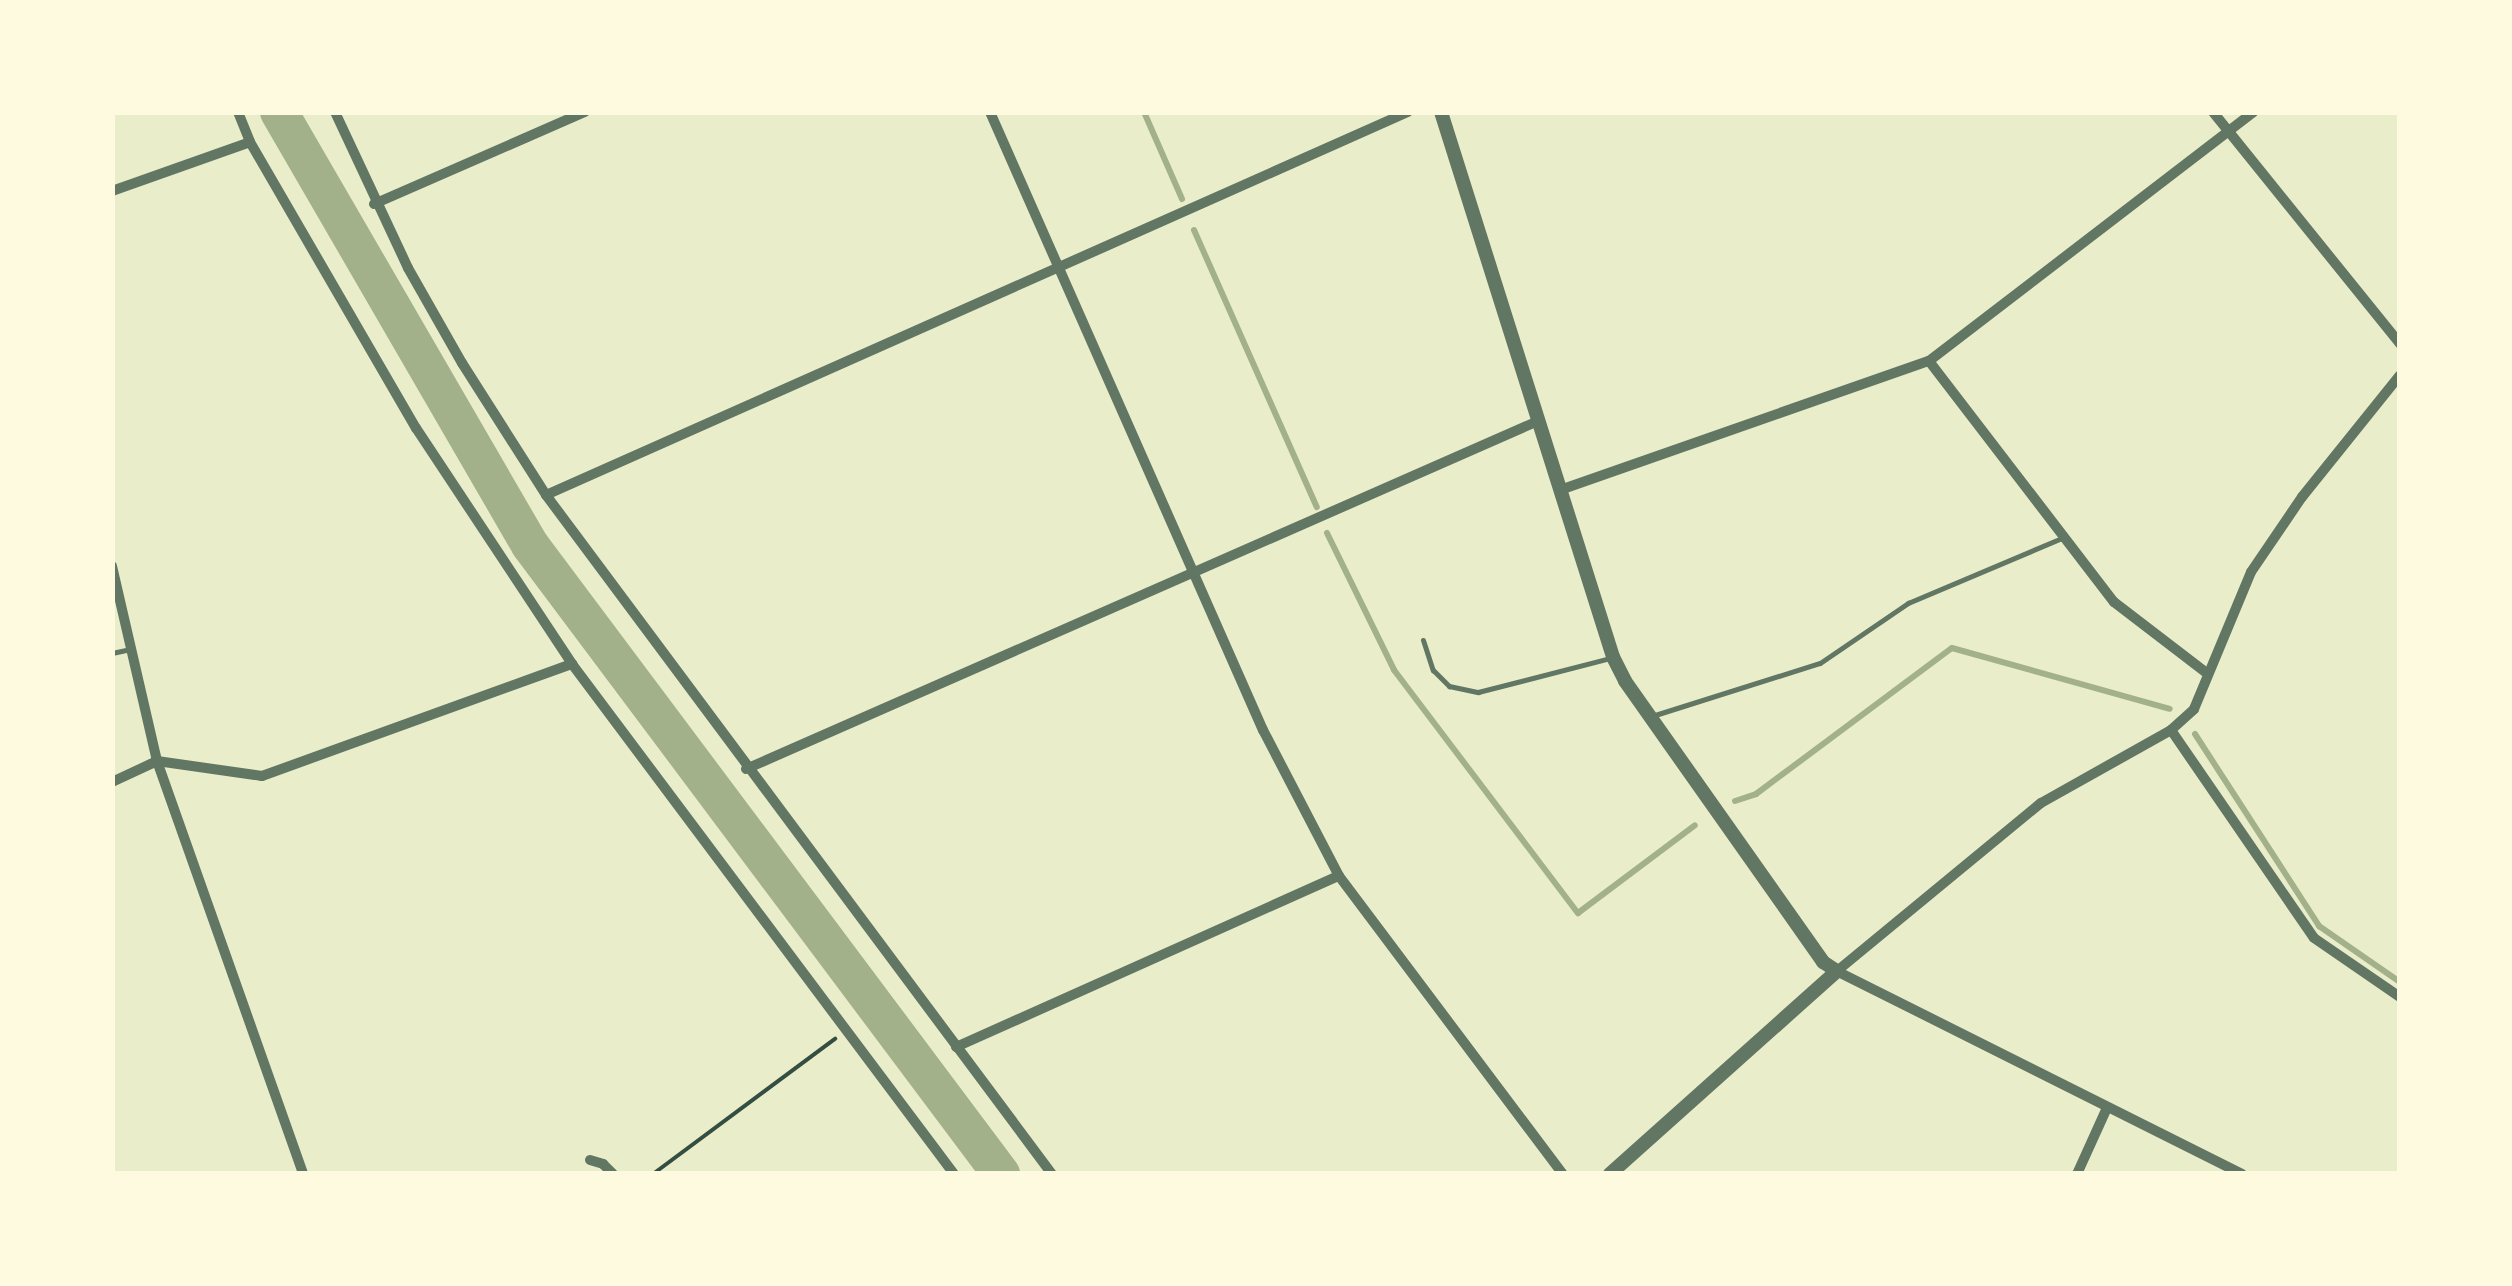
<!DOCTYPE html>
<style>
body{margin:0}
#map{position:relative;width:2512px;height:1286px;overflow:hidden;background:#e9edc9;font-family:"DM Sans",sans-serif}
div>[style]{position:absolute}
[style*='--x']{left:calc(var(--x)*1px);top:calc(var(--y)*1px);width:calc(var(--w)*1px);rotate:calc(var(--a)*1deg)}
.stream>*{height:6px;margin:-3px;padding:0 3px;transform-origin:3px;border-radius:3px;background:#a3b18a}
.river>*{height:38px;margin:-19px;padding:0 19px;transform-origin:19px;border-radius:19px;background:#a3b18a}
.path>*{height:4px;margin:-2px;padding:0 2px;transform-origin:2px;border-radius:2px;background:#344e41}
.service>*{height:5px;margin:-2.5px;padding:0 2.5px;transform-origin:2.5px;border-radius:2.5px;background:#617663}
.minor>*{height:10px;margin:-5px;padding:0 5px;transform-origin:5px;border-radius:5px;background:#617663}
.tertiary>*{height:14px;margin:-7px;padding:0 7px;transform-origin:7px;border-radius:7px;background:#617663}
span{translate:-50% -50%;white-space:nowrap;text-align:center;line-height:1.15;-webkit-text-stroke:9px #fefae0;paint-order:stroke}
.frame{position:absolute;inset:0;border:115px solid #fefae0;pointer-events:none}
</style>
<div id="map">
<div class="stream">
<i style="--x:1144;--y:112;--w:95;--a:66.4"></i>
<i style="--x:1194;--y:230;--w:303;--a:66.1"></i>
<i style="--x:1327;--y:533;--w:153;--a:63.9"></i>
<i style="--x:1394;--y:670;--w:305;--a:52.9"></i>
<i style="--x:1578;--y:913;--w:146;--a:-36.9"></i>
<i style="--x:2195;--y:734;--w:229;--a:57.1"></i>
<i style="--x:2319;--y:926;--w:98;--a:34.7"></i>
<i style="--x:1735;--y:801;--w:22;--a:-18"></i>
<i style="--x:1756;--y:794;--w:244;--a:-36.7"></i>
<i style="--x:1952;--y:648;--w:226;--a:15.6"></i>
</div>
<div class="river">
<i style="--x:279;--y:112;--w:500;--a:59.9"></i>
<i style="--x:530;--y:545;--w:786;--a:53.17"></i>
</div>
<div class="path">
<i style="--x:653;--y:1174;--w:227;--a:-36.6"></i>
</div>
<div class="service">
<i style="--x:1423;--y:640;--w:32;--a:72"></i>
<i style="--x:1433;--y:670;--w:23;--a:45"></i>
<i style="--x:1449;--y:686;--w:30;--a:12"></i>
<i style="--x:1478;--y:692;--w:136;--a:-14.4"></i>
<i style="--x:112;--y:653;--w:19;--a:-12"></i>
<i style="--x:1655;--y:715;--w:173;--a:-17.5"></i>
<i style="--x:1820;--y:663;--w:107;--a:-34.3"></i>
<i style="--x:1908;--y:603;--w:167;--a:-22.9"></i>
</div>
<div class="minor">
<i style="--x:238;--y:112;--w:32;--a:68"></i>
<i style="--x:250;--y:142;--w:331;--a:59.9"></i>
<i style="--x:416;--y:428;--w:283;--a:56.5"></i>
<i style="--x:572;--y:664;--w:637;--a:53.17"></i>
<i style="--x:335;--y:112;--w:172;--a:64.9"></i>
<i style="--x:408;--y:268;--w:109;--a:60.4"></i>
<i style="--x:462;--y:363;--w:156;--a:57.5"></i>
<i style="--x:546;--y:495;--w:847;--a:53.31"></i>
<i style="--x:990;--y:112;--w:676;--a:66.17"></i>
<i style="--x:1263;--y:730;--w:165;--a:62.5"></i>
<i style="--x:1339;--y:876;--w:373;--a:53.1"></i>
<i style="--x:2213;--y:112;--w:298;--a:51.1"></i>
<i style="--x:112;--y:191;--w:146;--a:-19.5"></i>
<i style="--x:374;--y:204;--w:230;--a:-23.6"></i>
<i style="--x:1929;--y:361;--w:304;--a:52.5"></i>
<i style="--x:2114;--y:602;--w:118;--a:37.5"></i>
<i style="--x:1560;--y:490;--w:391;--a:-19.3"></i>
<i style="--x:1929;--y:361;--w:409;--a:-37.5"></i>
<i style="--x:546;--y:495;--w:943;--a:-23.96"></i>
<i style="--x:112;--y:566;--w:200;--a:77"></i>
<i style="--x:157;--y:761;--w:438;--a:70.5"></i>
<i style="--x:2171;--y:730;--w:252;--a:55.5"></i>
<i style="--x:2314;--y:938;--w:104;--a:34.5"></i>
<i style="--x:746;--y:769;--w:865;--a:-23.72"></i>
<i style="--x:112;--y:782;--w:50;--a:-25"></i>
<i style="--x:157;--y:761;--w:106;--a:8.1"></i>
<i style="--x:262;--y:776;--w:330;--a:-19.9"></i>
<i style="--x:956;--y:1047;--w:419;--a:-24.1"></i>
<i style="--x:590;--y:1160;--w:14;--a:17"></i>
<i style="--x:603;--y:1164;--w:14;--a:45"></i>
<i style="--x:2077;--y:1174;--w:72;--a:-65.6"></i>
<i style="--x:2242;--y:1174;--w:453;--a:-153.4"></i>
<i style="--x:1837;--y:971;--w:264;--a:-39.5"></i>
<i style="--x:2041;--y:803;--w:149;--a:-29.3"></i>
<i style="--x:2171;--y:730;--w:31;--a:-42"></i>
<i style="--x:2194;--y:709;--w:148;--a:-67.4"></i>
<i style="--x:2251;--y:572;--w:91;--a:-55.8"></i>
<i style="--x:2302;--y:497;--w:156;--a:-51.2"></i>
</div>
<div class="tertiary">
<i style="--x:1441;--y:112;--w:571;--a:72.48"></i>
<i style="--x:1613;--y:657;--w:27;--a:63"></i>
<i style="--x:1625;--y:681;--w:344;--a:54.8"></i>
<i style="--x:1823;--y:962;--w:17;--a:33"></i>
<i style="--x:1837;--y:971;--w:305;--a:138.2"></i>
</div>
<div class="frame"></div>
</div>
